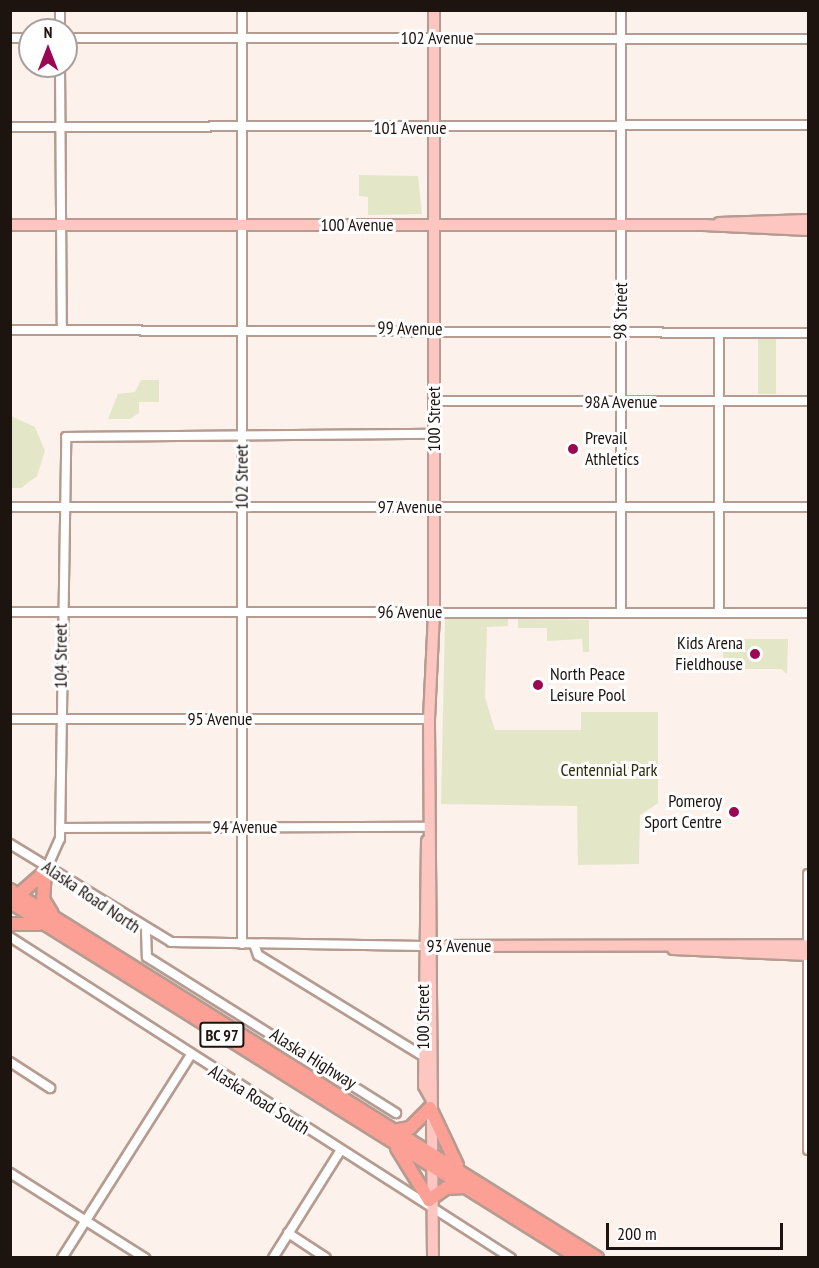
<!DOCTYPE html>
<style>
body{margin:0}
#map{position:relative;width:819px;height:1268px;overflow:hidden;background:#fcf1eb;font-family:"PT Sans Narrow",sans-serif}
div>[style]{position:absolute}
[style*='--x']{left:calc(var(--x)*1px);top:calc(var(--y)*1px);width:calc(var(--w)*1px);rotate:calc(var(--a)*1deg)}
.green>*{inset:0;background:#e4e7c7;transform-origin:0 0}
.roads{filter:drop-shadow(2px 0 #b69b90) drop-shadow(-2px 0 #b69b90) drop-shadow(0 2px #b69b90) drop-shadow(0 -2px #b69b90)}
.minor>*{height:8px;margin:-4px;padding:0 4px;transform-origin:4px;border-radius:4px;background:#fff}
.major>*{height:10px;margin:-5px;padding:0 5px;transform-origin:5px;border-radius:5px;background:#fdc6c0}
.highway>*{height:12px;margin:-6px;padding:0 6px;transform-origin:6px;border-radius:6px;background:#fca096}
.dots>*{width:16px;height:16px;translate:-50% -50%;box-sizing:border-box;border:3px solid #fff;border-radius:50%}
span{translate:-50% -50%;white-space:nowrap;text-align:center;line-height:1.15;-webkit-text-stroke:6px #fff;paint-order:stroke}
.shield-label span{padding:2px 4px;background:#fff;border:2px solid;border-radius:4px;-webkit-text-stroke-width:0}
.shield-label{font-size:16px;color:#1d130f;font-weight:700}
.street-label{font-size:18px;color:#1d130f}
.poi-label{font-size:18px;color:#1d130f}
.left{translate:0 -50%;text-align:left}
.right{translate:-100% -50%;text-align:right}
.park-label{font-size:18px;color:#2b2c0a}
.frame{position:absolute;inset:0;border:12px solid #1d130f;pointer-events:none}
.north{position:absolute;left:18px;top:18px;width:60px;height:60px;box-sizing:border-box;background:#fff;border:2px solid #a5a19f;border-radius:50%;rotate:0deg;font-size:16px;font-weight:700;line-height:24px;text-align:center;color:#1d130f}
.north::after{content:'';display:block;margin:auto;width:21px;height:27px;background:#9c0754;clip-path:polygon(50% 0,100% 100%,50% 72%,0 100%)}
.scale{position:absolute;left:606px;top:1223px;width:177px;height:27px;box-sizing:border-box;border:3px solid #1d130f;border-top:0;padding-left:8px;font-size:18px;line-height:21px;white-space:nowrap;color:#1d130f;-webkit-text-stroke:4px #fff;paint-order:stroke}
</style>
<div id="map">
<div class="green">
<i style="clip-path:polygon(359px 175px,418px 176px,422px 214px,368px 215px,368px 197px,359px 196px)"></i>
<i style="left:758px;top:337px;width:18px;height:57px"></i>
<i style="clip-path:polygon(141px 380px,159px 380px,159px 402px,139px 402px,139px 413px,130px 419px,108px 419px,118px 394px,135px 392px)"></i>
<i style="clip-path:polygon(11px 416px,35px 427px,45px 451px,37px 476px,21px 488px,11px 488px)"></i>
<i style="clip-path:polygon(445px 619px,508px 619px,508px 626px,487px 627px,485px 697px,495px 730px,581px 730px,581px 712px,658px 712px,658px 803px,640px 815px,639px 864px,578px 865px,577px 806px,441px 804px)"></i>
<i style="clip-path:polygon(518px 619px,589px 620px,589px 652px,583px 652px,582px 639px,547px 641px,547px 628px,518px 628px)"></i>
<i style="clip-path:polygon(723px 639px,788px 639px,787px 674px,781px 669px,723px 669px)"></i>
</div>
<div class="roads">
<div class="minor">
<i style="--x:60;--y:10;--w:20;--a:90"></i>
<i style="--x:10;--y:38;--w:20;--a:0"></i>
<i style="--x:66;--y:38;--w:742;--a:0.08"></i>
<i style="--x:60;--y:66;--w:264;--a:89.6"></i>
<i style="--x:10;--y:127;--w:798;--a:-0.14"></i>
<i style="--x:10;--y:330;--w:798;--a:0.22"></i>
<i style="--x:719;--y:333;--w:279;--a:90"></i>
<i style="--x:433;--y:401;--w:375;--a:0"></i>
<i style="--x:10;--y:507;--w:798;--a:0"></i>
<i style="--x:10;--y:612;--w:798;--a:0.07"></i>
<i style="--x:621;--y:612;--w:602;--a:-90"></i>
<i style="--x:10;--y:719;--w:419;--a:0"></i>
<i style="--x:60;--y:828;--w:369;--a:-0.2"></i>
<i style="--x:10;--y:844;--w:188;--a:31.3"></i>
<i style="--x:171;--y:942;--w:253;--a:0.9"></i>
<i style="--x:45;--y:872;--w:36;--a:-66"></i>
<i style="--x:60;--y:839;--w:402;--a:-89.1"></i>
<i style="--x:66;--y:437;--w:367;--a:-0.5"></i>
<i style="--x:808;--y:874;--w:276;--a:90"></i>
<i style="--x:146;--y:931;--w:26;--a:88"></i>
<i style="--x:147;--y:957;--w:294;--a:32.1"></i>
<i style="--x:10;--y:937;--w:595;--a:32.65"></i>
<i style="--x:242;--y:944;--w:934;--a:-90"></i>
<i style="--x:254;--y:944;--w:12;--a:70"></i>
<i style="--x:258;--y:955;--w:193;--a:31.5"></i>
<i style="--x:10;--y:1062;--w:48;--a:33"></i>
<i style="--x:10;--y:1173;--w:160;--a:32.2"></i>
<i style="--x:288;--y:1233;--w:45;--a:33.3"></i>
<i style="--x:62;--y:1258;--w:239;--a:-57.6"></i>
<i style="--x:273;--y:1258;--w:126;--a:-57.9"></i>
</div>
<div class="major">
<i style="--x:719;--y:223;--w:89;--a:-1.9"></i>
<i style="--x:10;--y:225;--w:694;--a:0"></i>
<i style="--x:704;--y:225;--w:104;--a:2.8"></i>
<i style="--x:427;--y:841;--w:245;--a:90.7"></i>
<i style="--x:424;--y:1086;--w:13;--a:61"></i>
<i style="--x:424;--y:946;--w:384;--a:-0.1"></i>
<i style="--x:673;--y:949;--w:135;--a:2.5"></i>
<i style="--x:433;--y:1258;--w:539;--a:-90.43"></i>
<i style="--x:429;--y:719;--w:107;--a:-87.3"></i>
<i style="--x:434;--y:612;--w:602;--a:-90"></i>
</div>
<div class="highway">
<i style="--x:45;--y:872;--w:27;--a:94"></i>
<i style="--x:43;--y:899;--w:17;--a:59"></i>
<i style="--x:10;--y:890;--w:693;--a:32.08"></i>
<i style="--x:15;--y:898;--w:38;--a:-41"></i>
<i style="--x:10;--y:902;--w:671;--a:32.03"></i>
<i style="--x:10;--y:924;--w:29;--a:0"></i>
<i style="--x:394;--y:1131;--w:16;--a:-11"></i>
<i style="--x:410;--y:1128;--w:28;--a:-45"></i>
<i style="--x:430;--y:1108;--w:63;--a:64.7"></i>
<i style="--x:397;--y:1148;--w:61;--a:58.4"></i>
<i style="--x:429;--y:1200;--w:21;--a:-35"></i>
<i style="--x:446;--y:1188;--w:19;--a:-3"></i>
</div>
</div>
<div class="dots">
<i style="left:573px;top:449px;background:#9c0754"></i>
<i style="left:755px;top:654px;background:#9c0754"></i>
<i style="left:538px;top:685px;background:#9c0754"></i>
<i style="left:734px;top:812px;background:#9c0754"></i>
</div>
<div class="shield-label">
<span style="left:222px;top:1035px">BC 97</span>
</div>
<div class="street-label">
<span style="left:437px;top:38px">102 Avenue</span>
<span style="left:410px;top:128px">101 Avenue</span>
<span style="left:357px;top:225px">100 Avenue</span>
<span style="left:621px;top:311px;rotate:-89deg">98 Street</span>
<span style="left:410px;top:329px;rotate:1deg">99 Avenue</span>
<span style="left:621px;top:402px">98A Avenue</span>
<span style="left:434px;top:419px;rotate:-90deg">100 Street</span>
<span style="left:242px;top:477px;rotate:-90deg">102 Street</span>
<span style="left:410px;top:507px">97 Avenue</span>
<span style="left:410px;top:612px">96 Avenue</span>
<span style="left:61px;top:656px;rotate:-90deg">104 Street</span>
<span style="left:220px;top:719px">95 Avenue</span>
<span style="left:245px;top:827px">94 Avenue</span>
<span style="left:91px;top:897px;rotate:34deg">Alaska Road North</span>
<span style="left:459px;top:946px">93 Avenue</span>
<span style="left:423px;top:1017px;rotate:-90deg">100 Street</span>
<span style="left:313px;top:1059px;rotate:32deg">Alaska Highway</span>
<span style="left:259px;top:1100px;rotate:32deg">Alaska Road South</span>
</div>
<div class="poi-label">
<span class="left" style="left:585px;top:449px">Prevail<br>Athletics</span>
<span class="right" style="left:743px;top:654px">Kids Arena<br>Fieldhouse</span>
<span class="left" style="left:550px;top:685px">North Peace<br>Leisure Pool</span>
<span class="right" style="left:722px;top:812px">Pomeroy<br>Sport Centre</span>
</div>
<div class="park-label">
<span style="left:609px;top:770px">Centennial Park</span>
</div>
<div class="frame"></div>
<div class="north">N</div>
<div class="scale">200 m</div>
</div>
